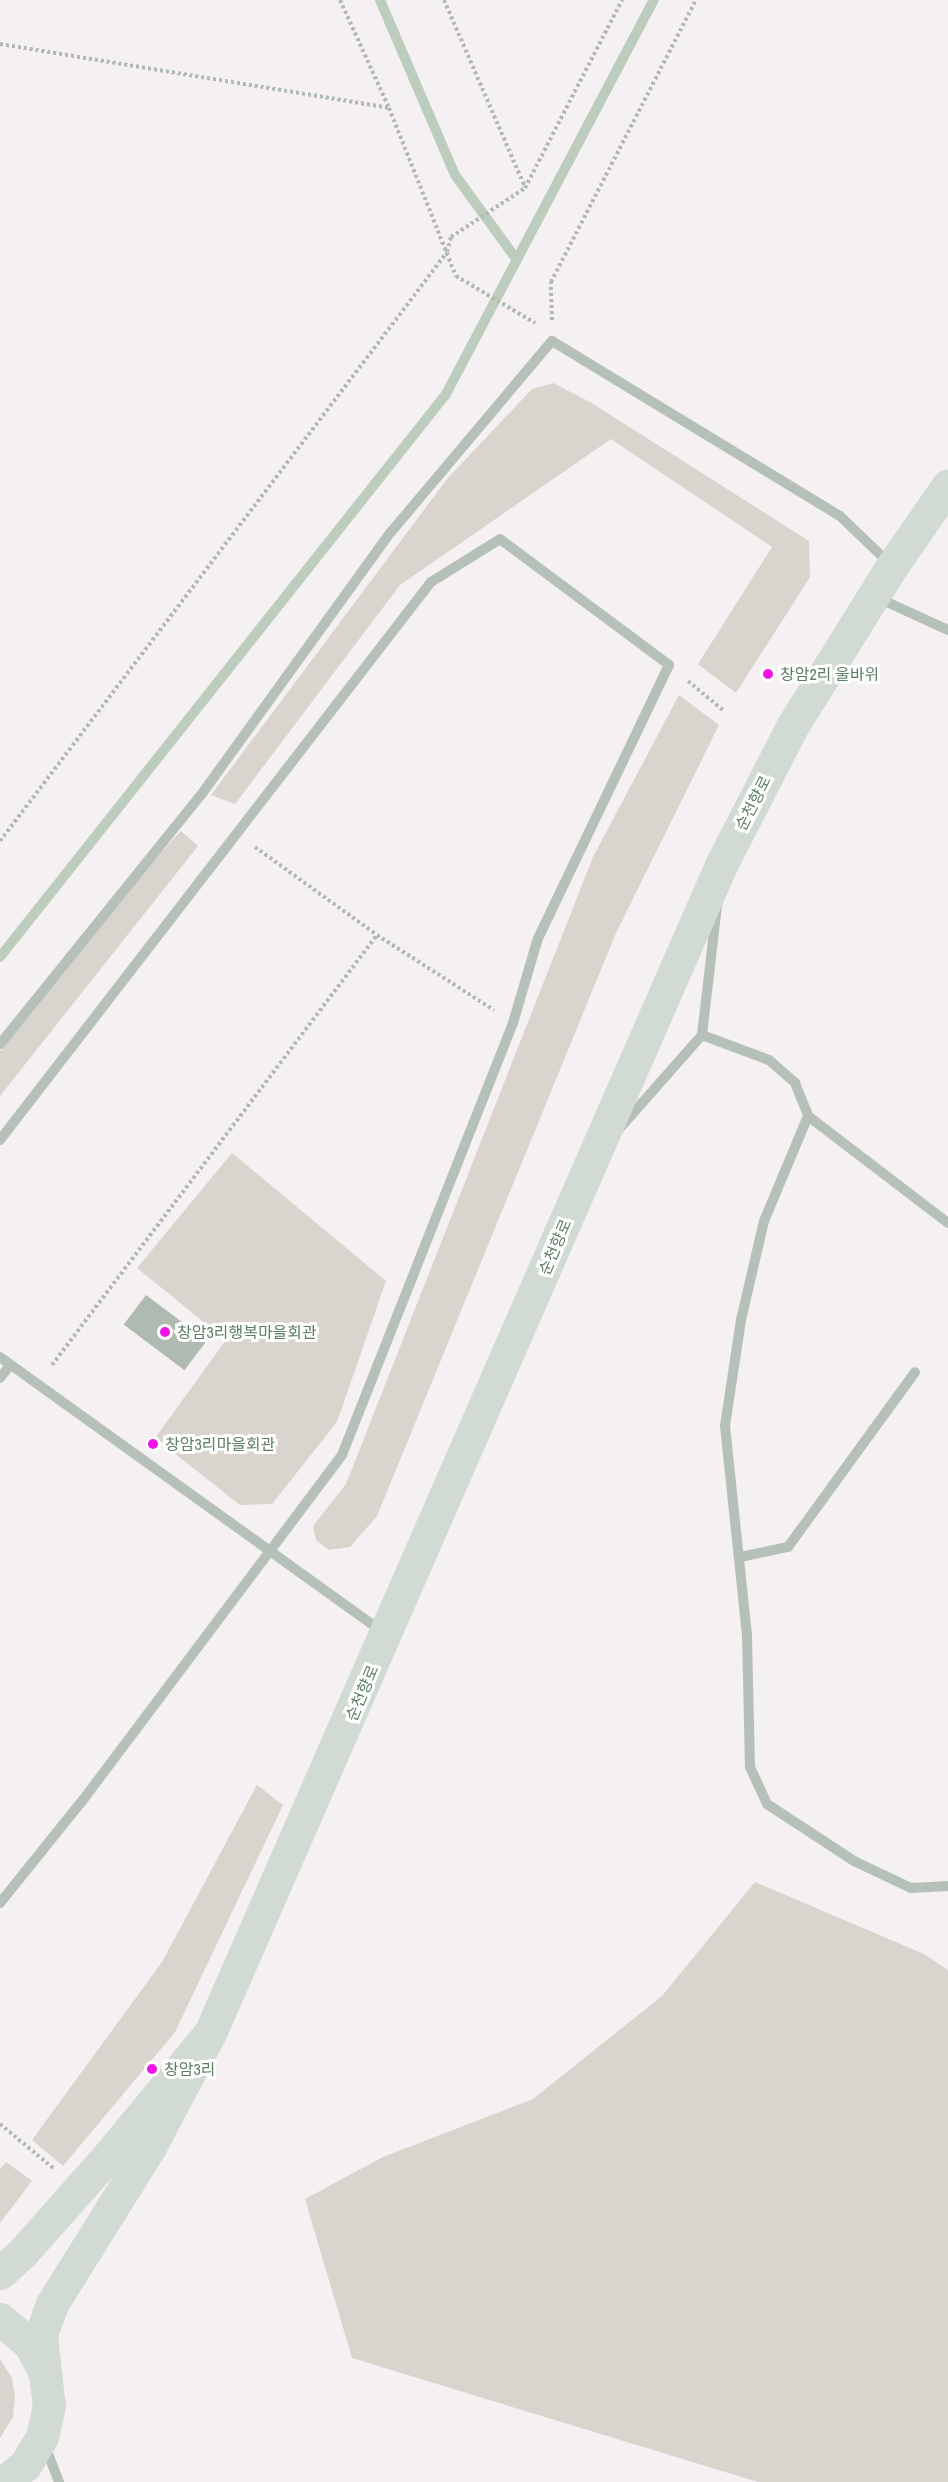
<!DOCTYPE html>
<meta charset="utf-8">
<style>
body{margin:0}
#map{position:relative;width:948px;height:2482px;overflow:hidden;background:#f5f0f1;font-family:"Archivo Narrow","Noto Sans KR",sans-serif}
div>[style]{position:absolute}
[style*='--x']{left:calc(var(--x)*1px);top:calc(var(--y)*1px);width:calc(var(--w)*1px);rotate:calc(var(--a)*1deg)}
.green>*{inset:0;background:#dad4cf}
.stream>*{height:10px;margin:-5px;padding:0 5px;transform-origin:5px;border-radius:5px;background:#bccdbd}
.building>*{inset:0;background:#afbbb1;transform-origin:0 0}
.path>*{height:4px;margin-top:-2px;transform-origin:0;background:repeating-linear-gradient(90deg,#b1b9b3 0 3px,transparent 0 6px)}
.minor>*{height:10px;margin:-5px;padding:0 5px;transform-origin:5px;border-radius:5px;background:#b5c1b8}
.major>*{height:33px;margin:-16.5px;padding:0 16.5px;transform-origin:16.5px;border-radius:16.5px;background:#d1dbd3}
.dots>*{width:16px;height:16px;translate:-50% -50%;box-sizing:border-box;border:3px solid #fff;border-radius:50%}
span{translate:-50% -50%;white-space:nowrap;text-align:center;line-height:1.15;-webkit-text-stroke:6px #fff;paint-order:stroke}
.poi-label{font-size:16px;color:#5d7e66}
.left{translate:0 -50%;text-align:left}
.street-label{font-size:16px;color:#5d7e66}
</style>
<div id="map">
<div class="green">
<i style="clip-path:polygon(553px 383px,590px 402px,809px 541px,810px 577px,736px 693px,698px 664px,772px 547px,611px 439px,400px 585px,235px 804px,211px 795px,447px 479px,532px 389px)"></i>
<i style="clip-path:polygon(679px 695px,719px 725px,616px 933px,377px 1516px,350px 1547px,329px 1550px,316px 1540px,313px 1526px,346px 1484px,593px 857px)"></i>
<i style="clip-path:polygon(181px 831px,198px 846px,0 1096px,0 1051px,106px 911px)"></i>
<i style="clip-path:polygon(232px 1153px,386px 1281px,337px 1422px,272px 1504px,240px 1505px,155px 1438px,226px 1340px,137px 1268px)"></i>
<i style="clip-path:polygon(257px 1785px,283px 1805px,175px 2032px,63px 2166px,32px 2140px,162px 1962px)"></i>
<i style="clip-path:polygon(755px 1882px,924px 1954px,948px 1970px,948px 2482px,758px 2482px,352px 2358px,305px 2199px,383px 2157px,533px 2099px,662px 1996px)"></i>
<i style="clip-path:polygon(6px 2162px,32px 2181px,0 2223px,0 2169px)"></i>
<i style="clip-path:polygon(0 2359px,12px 2378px,15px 2397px,13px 2417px,0 2438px)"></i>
</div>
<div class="stream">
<i style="--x:380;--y:0;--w:190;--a:66.8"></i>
<i style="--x:455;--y:175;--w:105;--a:53.9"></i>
<i style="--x:0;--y:957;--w:718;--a:-51.61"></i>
<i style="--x:446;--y:394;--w:446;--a:-62.2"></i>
</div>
<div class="building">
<i style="left:146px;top:1295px;width:76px;height:37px;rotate:37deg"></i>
</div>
<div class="path">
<i style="--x:340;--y:0;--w:119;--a:65.6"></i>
<i style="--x:444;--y:0;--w:204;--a:66.6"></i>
<i style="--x:0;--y:44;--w:394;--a:9.3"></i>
<i style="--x:389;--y:108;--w:181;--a:68.3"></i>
<i style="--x:456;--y:276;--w:92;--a:30.7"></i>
<i style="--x:552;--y:320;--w:38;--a:-92"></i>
<i style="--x:551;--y:282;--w:317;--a:-62.8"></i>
<i style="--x:688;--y:681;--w:47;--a:39.8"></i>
<i style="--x:0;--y:841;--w:739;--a:-52.8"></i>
<i style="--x:447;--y:252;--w:16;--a:-75"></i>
<i style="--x:451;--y:237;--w:89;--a:-33.5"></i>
<i style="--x:525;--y:188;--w:212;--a:-62.7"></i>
<i style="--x:255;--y:847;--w:150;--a:35.8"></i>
<i style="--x:377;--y:935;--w:139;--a:32.7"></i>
<i style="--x:52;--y:1365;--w:539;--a:-52.92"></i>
<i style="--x:0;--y:2124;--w:69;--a:39.7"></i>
</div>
<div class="minor">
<i style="--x:876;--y:597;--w:79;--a:24.6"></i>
<i style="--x:702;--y:1035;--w:72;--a:20.5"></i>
<i style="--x:769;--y:1060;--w:35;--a:41"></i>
<i style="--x:795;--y:1083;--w:35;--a:68"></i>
<i style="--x:808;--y:1116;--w:114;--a:112.7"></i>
<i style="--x:764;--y:1221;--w:102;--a:103.1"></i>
<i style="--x:741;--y:1320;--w:107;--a:98.6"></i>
<i style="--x:725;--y:1426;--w:210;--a:84"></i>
<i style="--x:747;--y:1635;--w:132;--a:88.7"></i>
<i style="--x:750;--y:1767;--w:41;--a:65.3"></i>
<i style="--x:767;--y:1804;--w:104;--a:33.2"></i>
<i style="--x:854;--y:1861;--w:63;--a:25.3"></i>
<i style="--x:911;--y:1888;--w:37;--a:-3"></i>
<i style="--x:0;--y:1044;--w:320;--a:-51.1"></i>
<i style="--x:201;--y:795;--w:324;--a:-54.2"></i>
<i style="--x:391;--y:532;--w:250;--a:-49.9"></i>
<i style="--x:552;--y:341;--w:337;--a:31.3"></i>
<i style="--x:840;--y:516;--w:69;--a:43.8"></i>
<i style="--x:808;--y:1116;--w:176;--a:37.4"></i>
<i style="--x:620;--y:1128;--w:124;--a:-48.6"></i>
<i style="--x:702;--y:1035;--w:130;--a:-83.4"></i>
<i style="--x:0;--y:1140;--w:705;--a:-52.32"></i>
<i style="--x:431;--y:582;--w:81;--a:-31.9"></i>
<i style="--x:500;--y:539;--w:211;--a:36.7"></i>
<i style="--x:669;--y:665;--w:303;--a:115.6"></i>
<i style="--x:538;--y:938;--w:89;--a:106.4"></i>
<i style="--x:513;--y:1023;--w:465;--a:111.6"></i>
<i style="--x:342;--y:1455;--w:433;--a:126.9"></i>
<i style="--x:82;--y:1801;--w:131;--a:128.8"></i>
<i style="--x:0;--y:1357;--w:470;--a:35.7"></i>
<i style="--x:0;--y:1378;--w:16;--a:-52"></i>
<i style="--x:740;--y:1557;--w:49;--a:-11.8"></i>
<i style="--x:788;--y:1547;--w:216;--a:-54"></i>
<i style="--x:44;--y:2443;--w:42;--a:69"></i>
</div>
<div class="major">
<i style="--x:210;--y:2033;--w:1277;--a:-66.37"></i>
<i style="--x:722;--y:863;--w:155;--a:-62.8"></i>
<i style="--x:793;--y:725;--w:187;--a:-58.1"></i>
<i style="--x:892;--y:566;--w:98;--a:-55.3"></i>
<i style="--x:0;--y:2273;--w:31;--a:-42"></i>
<i style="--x:23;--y:2252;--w:130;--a:-48.4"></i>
<i style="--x:109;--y:2155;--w:158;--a:-50.4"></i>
<i style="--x:210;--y:2033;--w:129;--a:117.8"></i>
<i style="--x:150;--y:2147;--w:185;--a:122"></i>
<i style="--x:52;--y:2304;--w:33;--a:110"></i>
<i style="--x:41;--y:2335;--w:39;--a:84"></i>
<i style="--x:0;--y:2319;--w:39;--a:40"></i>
<i style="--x:30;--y:2344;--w:34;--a:63"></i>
<i style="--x:45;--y:2374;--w:31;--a:83"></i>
<i style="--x:49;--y:2405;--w:33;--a:102"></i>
<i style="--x:42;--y:2437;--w:33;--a:121"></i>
<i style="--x:25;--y:2465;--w:26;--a:140"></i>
</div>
<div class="dots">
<i style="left:768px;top:674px;background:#f213e6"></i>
<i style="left:165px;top:1332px;background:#f213e6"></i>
<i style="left:153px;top:1444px;background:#f213e6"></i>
<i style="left:152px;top:2069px;background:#f213e6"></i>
</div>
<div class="poi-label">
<span class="left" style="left:780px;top:674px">창암2리 울바위</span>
<span class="left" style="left:177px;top:1332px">창암3리행복마을회관</span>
<span class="left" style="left:165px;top:1444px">창암3리마을회관</span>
<span class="left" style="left:164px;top:2069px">창암3리</span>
</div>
<div class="street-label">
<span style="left:753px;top:803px;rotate:-63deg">순천향로</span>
<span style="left:555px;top:1247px;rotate:-67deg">순천향로</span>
<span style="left:362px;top:1693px;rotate:-67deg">순천향로</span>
</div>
</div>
